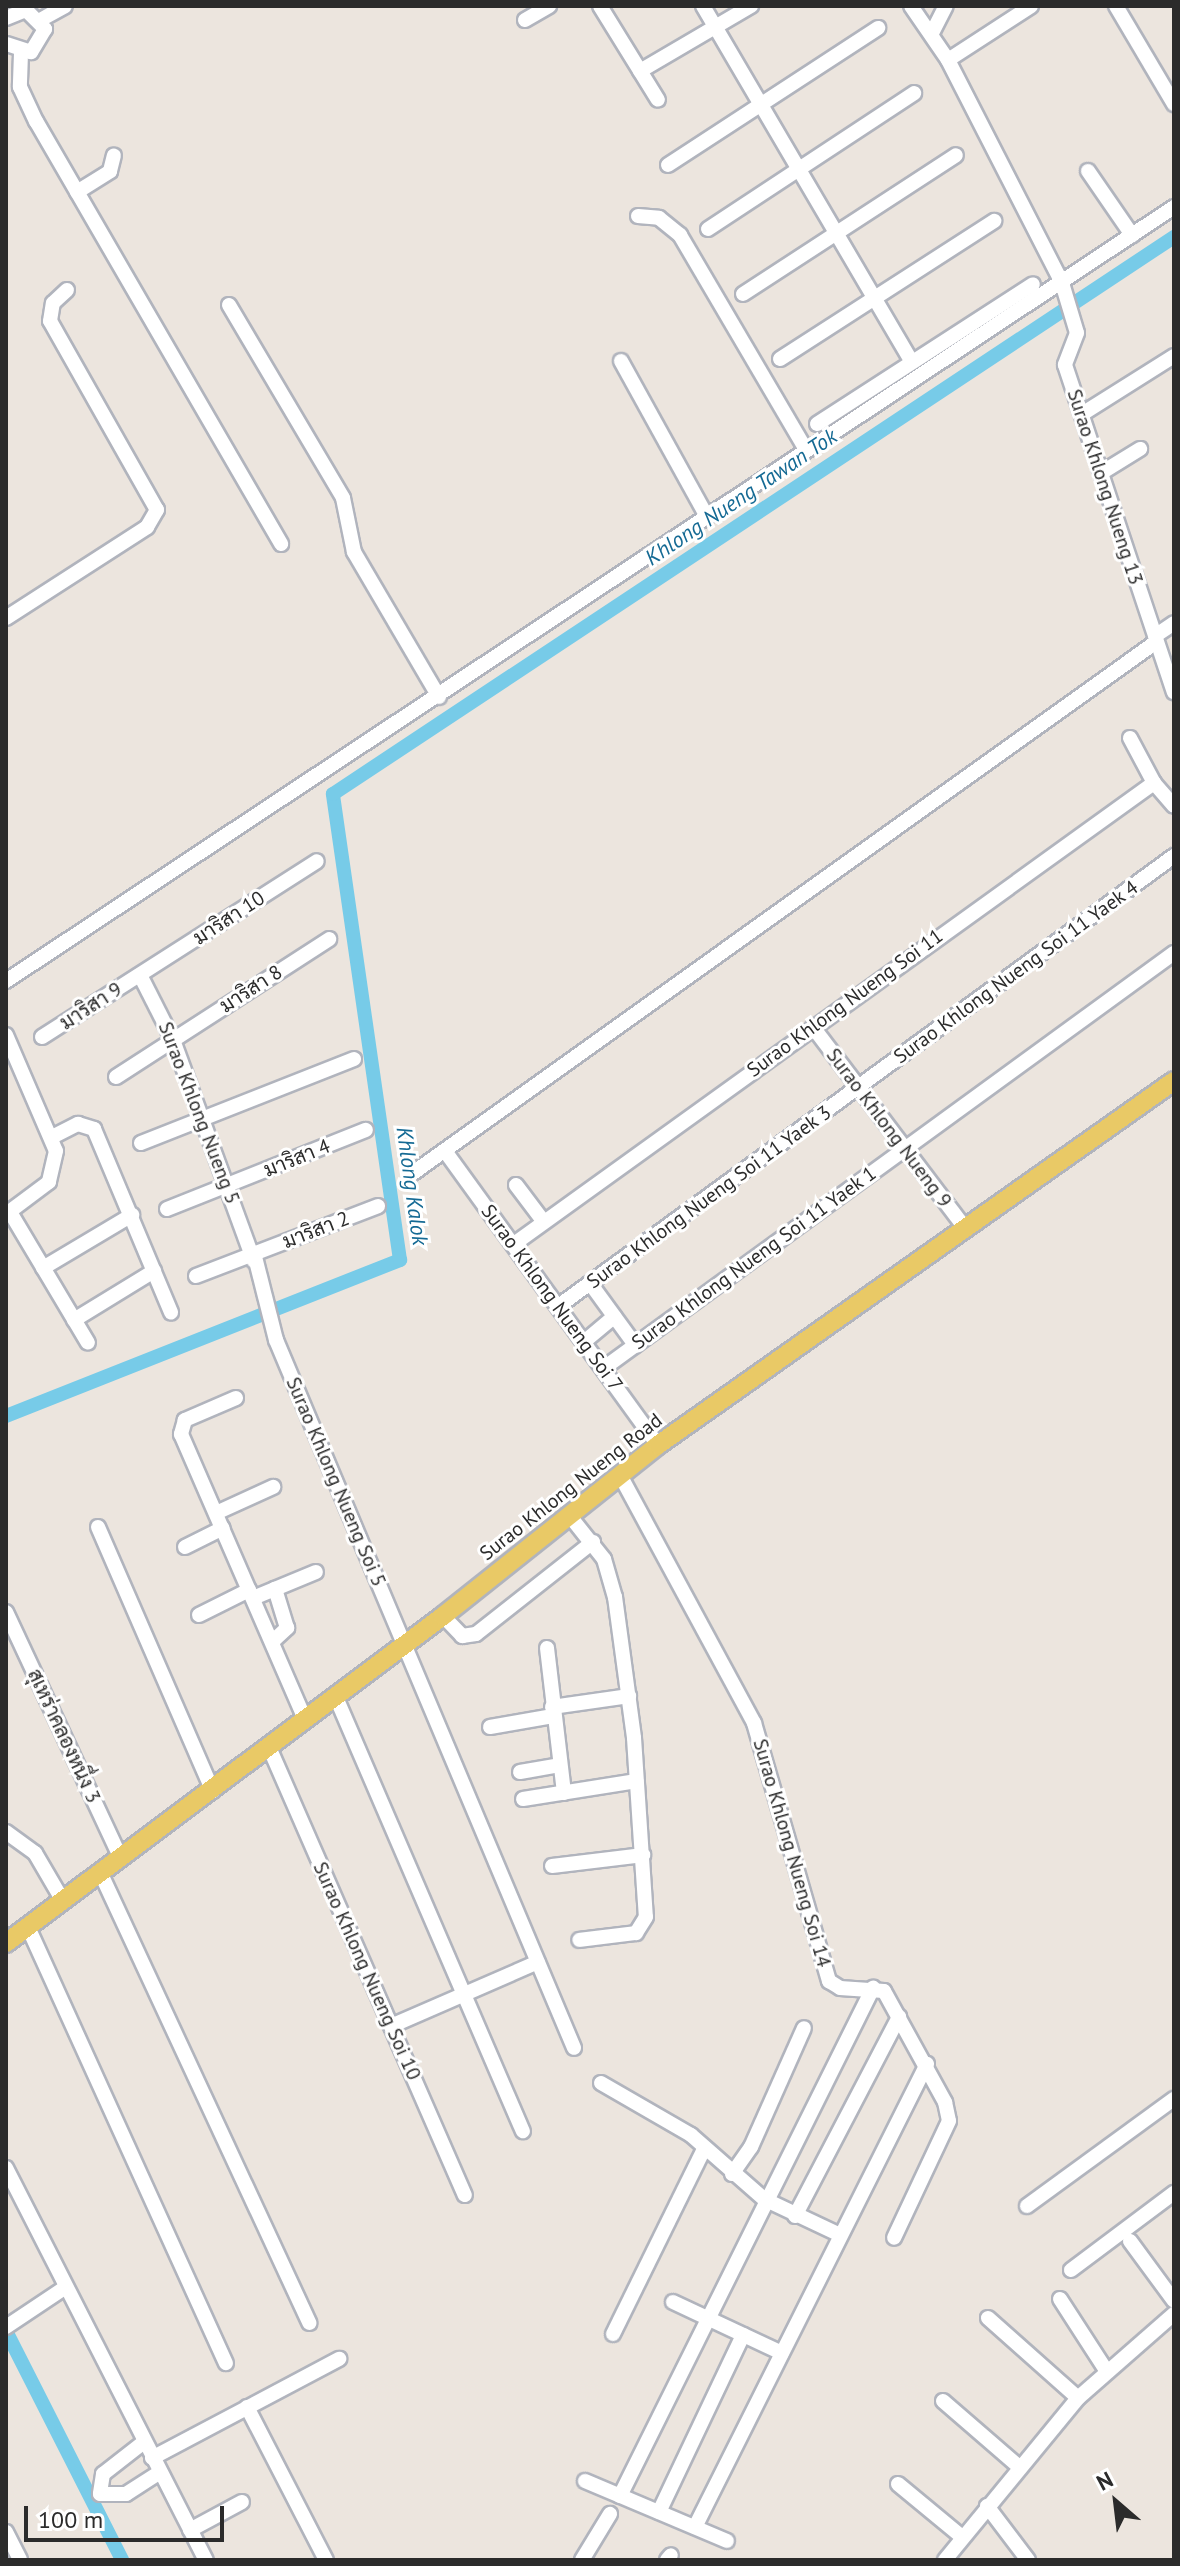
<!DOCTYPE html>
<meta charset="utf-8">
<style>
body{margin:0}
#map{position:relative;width:1180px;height:2566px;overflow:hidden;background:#ece5de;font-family:"PT Sans",Sarabun,sans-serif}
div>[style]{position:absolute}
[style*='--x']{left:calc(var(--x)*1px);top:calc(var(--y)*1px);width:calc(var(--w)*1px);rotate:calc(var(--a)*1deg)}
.canal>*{height:14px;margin:-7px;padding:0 7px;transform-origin:7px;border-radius:7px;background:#77cbe8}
.roads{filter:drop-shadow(2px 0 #b1b4bd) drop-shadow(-2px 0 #b1b4bd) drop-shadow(0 2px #b1b4bd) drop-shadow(0 -2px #b1b4bd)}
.minor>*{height:14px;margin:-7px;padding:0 7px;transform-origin:7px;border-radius:7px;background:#fff}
.major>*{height:18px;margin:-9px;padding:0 9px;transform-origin:9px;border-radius:9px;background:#e9c966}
span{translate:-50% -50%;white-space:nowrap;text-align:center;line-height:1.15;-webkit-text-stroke:6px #fff;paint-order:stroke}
.street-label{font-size:20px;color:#2b2b2b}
.water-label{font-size:22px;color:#156a94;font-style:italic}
.frame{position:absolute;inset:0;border:8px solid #2b2b2b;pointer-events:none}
.north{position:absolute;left:1076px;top:2462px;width:80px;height:80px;-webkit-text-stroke:6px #fff;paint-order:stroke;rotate:332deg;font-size:22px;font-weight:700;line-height:32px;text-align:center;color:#2b2b2b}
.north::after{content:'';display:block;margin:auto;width:28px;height:36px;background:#2b2b2b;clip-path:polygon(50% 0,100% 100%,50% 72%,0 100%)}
.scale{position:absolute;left:24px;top:2506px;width:200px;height:36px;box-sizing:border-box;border:4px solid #2b2b2b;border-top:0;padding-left:10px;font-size:24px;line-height:28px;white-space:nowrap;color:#2b2b2b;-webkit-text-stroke:6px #fff;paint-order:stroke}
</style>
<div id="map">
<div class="canal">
<i style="--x:6;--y:1416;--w:424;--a:-21.6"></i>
<i style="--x:400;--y:1260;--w:471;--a:-98.2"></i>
<i style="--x:333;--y:794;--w:1009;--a:-33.52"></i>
<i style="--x:6;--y:2331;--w:257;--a:63.1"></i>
</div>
<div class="roads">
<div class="minor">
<i style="--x:600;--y:6;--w:110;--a:58.3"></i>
<i style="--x:703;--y:6;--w:411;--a:59.6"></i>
<i style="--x:911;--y:6;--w:65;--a:55.6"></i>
<i style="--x:948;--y:60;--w:250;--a:62.9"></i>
<i style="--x:1062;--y:283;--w:52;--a:73.3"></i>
<i style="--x:1077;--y:333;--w:34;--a:111"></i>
<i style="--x:1065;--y:365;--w:345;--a:71.6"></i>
<i style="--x:1116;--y:6;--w:114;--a:59.4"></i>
<i style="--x:6;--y:18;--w:22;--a:-22"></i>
<i style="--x:26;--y:10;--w:27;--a:45"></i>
<i style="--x:45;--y:29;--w:27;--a:121"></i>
<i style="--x:31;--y:52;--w:26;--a:-162"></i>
<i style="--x:42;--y:19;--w:26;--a:-29"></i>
<i style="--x:525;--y:20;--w:28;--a:-30"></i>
<i style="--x:932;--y:33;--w:30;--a:-63"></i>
<i style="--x:21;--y:53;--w:34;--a:92"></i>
<i style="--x:20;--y:87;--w:38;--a:65"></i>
<i style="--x:36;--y:121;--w:489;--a:59.9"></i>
<i style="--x:948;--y:60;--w:99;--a:-33"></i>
<i style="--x:640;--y:71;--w:129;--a:-30.4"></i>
<i style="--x:668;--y:165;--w:251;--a:-33.1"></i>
<i style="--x:1088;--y:171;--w:78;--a:55.5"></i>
<i style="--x:77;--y:192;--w:39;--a:-32"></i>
<i style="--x:110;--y:171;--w:16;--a:-76"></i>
<i style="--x:638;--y:216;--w:21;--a:5"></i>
<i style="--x:659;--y:218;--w:27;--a:39"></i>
<i style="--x:680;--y:235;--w:249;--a:59.6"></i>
<i style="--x:708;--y:229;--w:247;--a:-33.4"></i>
<i style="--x:743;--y:294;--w:254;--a:-33.1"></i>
<i style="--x:229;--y:305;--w:224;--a:59.4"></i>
<i style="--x:343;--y:498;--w:55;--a:78.5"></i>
<i style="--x:354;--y:552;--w:168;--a:59.6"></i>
<i style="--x:780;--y:359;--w:255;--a:-32.8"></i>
<i style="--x:621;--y:361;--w:178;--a:61.1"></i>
<i style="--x:1082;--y:414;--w:109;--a:-32.2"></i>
<i style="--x:817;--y:424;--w:257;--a:-32.9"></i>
<i style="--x:1101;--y:473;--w:46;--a:-31.6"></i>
<i style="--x:6;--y:618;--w:168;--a:-32.8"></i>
<i style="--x:147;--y:527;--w:20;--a:-60"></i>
<i style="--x:157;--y:510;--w:217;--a:-119.5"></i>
<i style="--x:50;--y:321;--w:18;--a:-81"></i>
<i style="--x:53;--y:303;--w:19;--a:-43"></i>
<i style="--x:1155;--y:636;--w:23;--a:-34"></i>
<i style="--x:1130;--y:738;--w:51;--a:61.9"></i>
<i style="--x:1154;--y:783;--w:30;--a:49"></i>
<i style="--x:140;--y:975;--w:73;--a:63.1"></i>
<i style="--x:173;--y:1040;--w:235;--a:69.9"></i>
<i style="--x:6;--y:981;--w:1401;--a:-33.53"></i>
<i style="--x:813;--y:1027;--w:252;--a:52.9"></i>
<i style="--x:6;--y:1035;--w:126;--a:66.7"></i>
<i style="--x:56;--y:1151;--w:32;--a:103"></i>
<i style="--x:49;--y:1182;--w:54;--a:143.3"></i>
<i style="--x:42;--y:1037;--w:326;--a:-32.6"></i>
<i style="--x:116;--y:1077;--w:254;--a:-32.9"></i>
<i style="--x:54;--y:1136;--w:27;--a:-27"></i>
<i style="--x:78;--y:1124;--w:17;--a:17"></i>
<i style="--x:94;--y:1129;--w:199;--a:67.2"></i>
<i style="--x:141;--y:1143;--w:229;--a:-21.5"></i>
<i style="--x:445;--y:1151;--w:363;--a:54.1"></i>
<i style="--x:413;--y:1173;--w:913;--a:-35.55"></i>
<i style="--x:516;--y:1185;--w:46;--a:52.9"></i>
<i style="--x:167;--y:1209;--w:214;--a:-21.7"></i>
<i style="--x:10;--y:1212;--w:152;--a:59.2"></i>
<i style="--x:514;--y:1244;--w:789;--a:-35.77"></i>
<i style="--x:254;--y:1253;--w:90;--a:75.8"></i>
<i style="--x:276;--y:1340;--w:768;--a:67.17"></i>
<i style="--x:43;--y:1268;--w:104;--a:-30.8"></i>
<i style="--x:196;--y:1276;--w:195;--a:-21"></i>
<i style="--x:590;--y:1283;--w:77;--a:54"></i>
<i style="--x:560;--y:1305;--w:761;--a:-36.18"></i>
<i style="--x:74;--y:1320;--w:94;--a:-31.5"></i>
<i style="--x:585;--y:1341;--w:38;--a:-40"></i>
<i style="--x:604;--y:1368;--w:705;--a:-36.06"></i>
<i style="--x:236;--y:1398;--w:56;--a:156.7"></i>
<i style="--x:185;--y:1420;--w:15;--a:106"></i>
<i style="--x:181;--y:1434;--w:311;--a:66.5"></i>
<i style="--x:620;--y:1475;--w:282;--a:61.6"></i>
<i style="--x:754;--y:1723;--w:269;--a:73.8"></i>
<i style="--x:829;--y:1981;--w:13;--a:32"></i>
<i style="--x:840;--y:1988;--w:44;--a:3.9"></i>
<i style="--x:884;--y:1991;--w:127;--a:61.2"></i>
<i style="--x:945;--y:2102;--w:19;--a:78"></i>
<i style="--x:949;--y:2121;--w:129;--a:115.2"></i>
<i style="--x:216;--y:1513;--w:63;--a:-24.5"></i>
<i style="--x:569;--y:1515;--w:56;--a:51.5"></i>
<i style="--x:604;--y:1559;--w:40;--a:74"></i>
<i style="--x:615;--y:1597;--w:142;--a:82.3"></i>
<i style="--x:634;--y:1738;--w:179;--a:86.2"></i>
<i style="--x:646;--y:1917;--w:19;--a:122"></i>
<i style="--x:636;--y:1933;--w:57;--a:173"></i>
<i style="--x:98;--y:1527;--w:288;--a:66.5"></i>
<i style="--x:185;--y:1547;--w:42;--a:-26.6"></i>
<i style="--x:253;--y:1598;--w:68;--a:-22.4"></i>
<i style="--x:6;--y:1612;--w:272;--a:65"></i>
<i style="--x:199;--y:1615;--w:56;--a:-26.6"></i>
<i style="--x:443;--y:1616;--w:28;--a:46"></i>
<i style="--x:462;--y:1636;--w:14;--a:-8"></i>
<i style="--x:476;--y:1634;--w:149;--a:-38.2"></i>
<i style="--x:272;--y:1642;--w:21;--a:-43"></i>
<i style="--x:287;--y:1628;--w:41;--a:-107.1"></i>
<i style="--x:547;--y:1648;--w:146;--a:83.3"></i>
<i style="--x:335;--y:1695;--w:475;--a:66.7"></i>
<i style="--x:552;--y:1707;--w:78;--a:-8.1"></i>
<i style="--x:490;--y:1727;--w:64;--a:-9.9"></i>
<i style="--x:269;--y:1747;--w:489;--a:66.4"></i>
<i style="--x:520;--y:1772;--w:40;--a:-10"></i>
<i style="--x:523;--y:1799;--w:115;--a:-9"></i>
<i style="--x:6;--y:1832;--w:36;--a:36"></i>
<i style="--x:35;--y:1853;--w:56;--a:59.7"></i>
<i style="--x:552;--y:1866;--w:92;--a:-6.9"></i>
<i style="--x:101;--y:1874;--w:495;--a:65.1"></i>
<i style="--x:28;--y:1927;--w:479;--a:65.6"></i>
<i style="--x:391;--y:2026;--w:160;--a:-23.5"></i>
<i style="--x:601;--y:2083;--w:104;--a:30"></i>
<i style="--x:691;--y:2135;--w:97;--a:41.2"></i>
<i style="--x:764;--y:2199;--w:82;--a:25.3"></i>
<i style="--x:6;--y:2168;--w:440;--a:63"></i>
<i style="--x:732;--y:2174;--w:33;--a:-55"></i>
<i style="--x:751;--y:2147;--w:130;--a:-66"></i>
<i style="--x:1027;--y:2206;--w:182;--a:-36.1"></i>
<i style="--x:795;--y:2216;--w:225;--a:-62.4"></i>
<i style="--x:1130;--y:2241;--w:74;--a:53.7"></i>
<i style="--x:1071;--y:2270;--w:129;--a:-36.8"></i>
<i style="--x:1060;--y:2299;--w:85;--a:57.1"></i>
<i style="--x:673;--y:2302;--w:120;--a:25.1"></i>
<i style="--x:988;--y:2318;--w:120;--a:41.6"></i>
<i style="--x:6;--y:2327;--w:72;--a:-33.7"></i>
<i style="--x:613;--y:2334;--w:206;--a:-63.8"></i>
<i style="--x:943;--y:2401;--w:99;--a:40.9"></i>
<i style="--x:247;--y:2407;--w:172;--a:62.7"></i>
<i style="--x:144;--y:2442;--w:52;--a:142"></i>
<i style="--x:103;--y:2474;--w:20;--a:99"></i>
<i style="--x:100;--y:2494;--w:26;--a:0"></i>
<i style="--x:126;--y:2494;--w:40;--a:-32.9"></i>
<i style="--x:152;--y:2458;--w:212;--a:-27.9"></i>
<i style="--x:585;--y:2481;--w:154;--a:22.9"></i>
<i style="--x:898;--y:2484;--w:83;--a:39.6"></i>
<i style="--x:620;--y:2496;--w:568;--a:-63.53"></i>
<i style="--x:987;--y:2506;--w:68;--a:52.8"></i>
<i style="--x:659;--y:2512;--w:196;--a:-64.6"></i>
<i style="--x:695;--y:2527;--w:518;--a:-63.39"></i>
<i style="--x:190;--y:2530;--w:59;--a:-28.3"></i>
<i style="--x:6;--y:2532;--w:31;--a:63"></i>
<i style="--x:582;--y:2560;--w:54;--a:-58.7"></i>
<i style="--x:667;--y:2560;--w:6;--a:-51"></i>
<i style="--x:945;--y:2560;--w:210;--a:-50.6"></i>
<i style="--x:1078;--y:2398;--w:128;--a:-41.2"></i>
</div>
<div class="major">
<i style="--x:6;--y:1943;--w:546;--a:-36.81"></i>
<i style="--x:443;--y:1616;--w:275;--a:-38.5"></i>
<i style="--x:658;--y:1445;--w:631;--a:-35.2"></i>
</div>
</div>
<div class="street-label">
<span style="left:1105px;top:487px;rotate:72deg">Surao Khlong Nueng 13</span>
<span style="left:229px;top:918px;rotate:-33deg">มาริสา 10</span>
<span style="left:1016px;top:972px;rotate:-36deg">Surao Khlong Nueng Soi 11 Yaek 4</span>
<span style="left:251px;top:989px;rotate:-33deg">มาริสา 8</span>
<span style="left:845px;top:1003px;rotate:-36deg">Surao Khlong Nueng Soi 11</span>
<span style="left:91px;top:1006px;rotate:-33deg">มาริสา 9</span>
<span style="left:199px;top:1113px;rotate:69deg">Surao Khlong Nueng 5</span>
<span style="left:889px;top:1128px;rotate:53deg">Surao Khlong Nueng 9</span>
<span style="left:297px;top:1158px;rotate:-22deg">มาริสา 4</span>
<span style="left:709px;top:1197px;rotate:-36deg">Surao Khlong Nueng Soi 11 Yaek 3</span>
<span style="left:316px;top:1230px;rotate:-21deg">มาริสา 2</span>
<span style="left:754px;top:1258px;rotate:-36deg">Surao Khlong Nueng Soi 11 Yaek 1</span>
<span style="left:552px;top:1298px;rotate:54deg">Surao Khlong Nueng Soi 7</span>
<span style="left:336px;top:1482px;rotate:67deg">Surao Khlong Nueng Soi 5</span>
<span style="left:571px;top:1487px;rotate:-38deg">Surao Khlong Nueng Road</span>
<span style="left:64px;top:1736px;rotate:65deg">สุเหร่าคลองหนึ่ง 3</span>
<span style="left:792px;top:1853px;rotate:74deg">Surao Khlong Nueng Soi 14</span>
<span style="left:367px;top:1971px;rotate:66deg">Surao Khlong Nueng Soi 10</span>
</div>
<div class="water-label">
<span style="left:741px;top:497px;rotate:-34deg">Khlong Nueng Tawan Tok</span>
<span style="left:412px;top:1186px;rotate:82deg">Khlong Kalok</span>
</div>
<div class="frame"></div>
<div class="north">N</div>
<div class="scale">100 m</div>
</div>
